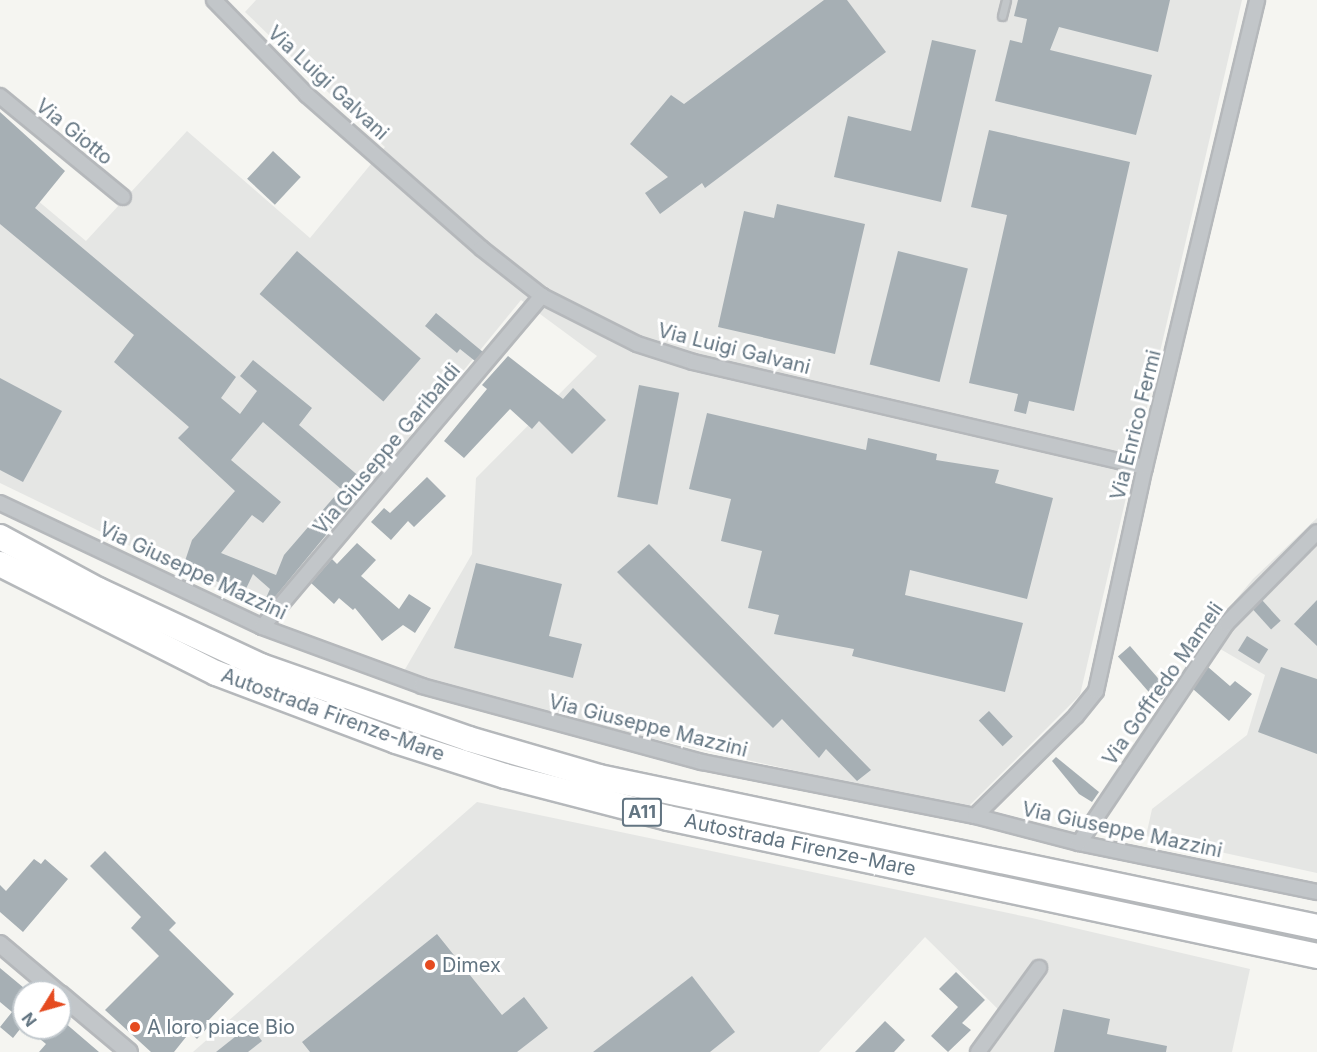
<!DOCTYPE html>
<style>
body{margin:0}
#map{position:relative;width:1317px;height:1052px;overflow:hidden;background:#f5f5f1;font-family:Inter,sans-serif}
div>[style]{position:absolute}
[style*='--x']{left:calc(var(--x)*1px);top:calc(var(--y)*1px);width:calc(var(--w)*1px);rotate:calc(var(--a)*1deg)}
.built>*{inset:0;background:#e5e6e4}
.building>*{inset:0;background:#a6afb4;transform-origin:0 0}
.roads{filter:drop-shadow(2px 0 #b5b8bb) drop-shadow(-2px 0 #b5b8bb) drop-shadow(0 2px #b5b8bb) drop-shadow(0 -2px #b5b8bb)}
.service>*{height:7px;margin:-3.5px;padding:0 3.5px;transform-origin:3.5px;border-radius:3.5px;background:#c2c6c9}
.minor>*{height:14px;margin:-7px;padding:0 7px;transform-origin:7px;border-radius:7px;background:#c2c6c9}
.tertiary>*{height:16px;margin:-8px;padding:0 8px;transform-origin:8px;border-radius:8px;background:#c2c6c9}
.motorway>*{height:24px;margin:-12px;padding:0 12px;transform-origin:12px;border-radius:12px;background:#fff}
.dots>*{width:16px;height:16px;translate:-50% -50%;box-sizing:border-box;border:3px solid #fff;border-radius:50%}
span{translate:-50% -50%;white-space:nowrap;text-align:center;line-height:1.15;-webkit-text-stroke:6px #fff;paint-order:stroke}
.shield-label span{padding:2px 4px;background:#fff;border:2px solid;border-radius:4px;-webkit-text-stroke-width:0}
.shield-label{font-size:18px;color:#637582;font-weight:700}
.street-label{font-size:20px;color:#637582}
.poi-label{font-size:20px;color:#637582}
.left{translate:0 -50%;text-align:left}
.north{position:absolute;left:12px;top:980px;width:60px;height:60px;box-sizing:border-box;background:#fff;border:2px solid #c1c8cd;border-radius:50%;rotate:233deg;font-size:16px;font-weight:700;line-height:24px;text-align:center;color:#637582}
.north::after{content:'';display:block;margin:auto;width:21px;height:27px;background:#e54b20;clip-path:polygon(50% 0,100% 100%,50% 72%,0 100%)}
</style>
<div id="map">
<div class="built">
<i style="clip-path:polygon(256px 0,1242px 0,1080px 695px,966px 809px,546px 715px,404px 671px,472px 554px,476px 478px,597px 356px,521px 300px,270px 608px,219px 589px,0 483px,0 169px,86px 241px,187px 131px,310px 238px,385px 147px,245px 12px)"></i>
<i style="clip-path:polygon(1317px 518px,1317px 873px,1146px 836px,1152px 809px,1247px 735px,1265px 675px,1203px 639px,1253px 579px)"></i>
<i style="clip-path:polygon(477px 802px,1032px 918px,1250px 969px,1232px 1052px,990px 1052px,1011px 1022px,925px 937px,819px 1052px,193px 1052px)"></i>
</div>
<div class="building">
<i style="clip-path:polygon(824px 0,847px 0,886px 52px,705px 188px,702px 183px,660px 214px,645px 193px,668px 177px,630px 144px,671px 95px,684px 104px)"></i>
<i style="clip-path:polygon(1018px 0,1170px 0,1158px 52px,1059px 27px,1050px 50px,1152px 75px,1136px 135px,995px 101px,1010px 40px,1022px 43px,1027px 19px,1014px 16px)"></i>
<i style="clip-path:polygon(932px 40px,976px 50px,941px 202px,834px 177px,848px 116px,911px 131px)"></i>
<i style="clip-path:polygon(evenodd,0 112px,65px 171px,35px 208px,236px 377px,221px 398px,240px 414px,257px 391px,240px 376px,253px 360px,312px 408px,299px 425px,368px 484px,265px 609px,262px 607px,270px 589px,253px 574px,244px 593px,183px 567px,192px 540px,235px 491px,178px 438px,189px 427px,114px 362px,134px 335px,0 224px,0 112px,263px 422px,341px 489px,284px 555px,276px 575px,221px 553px,252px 515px,263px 523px,281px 502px,231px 460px,263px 422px)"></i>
<i style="clip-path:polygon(989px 130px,1130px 162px,1074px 411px,1029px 401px,1026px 414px,1014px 411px,1018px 394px,969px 383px,1007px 215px,971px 207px)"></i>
<i style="left:273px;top:151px;width:38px;height:38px;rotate:43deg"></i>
<i style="clip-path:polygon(777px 204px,865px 224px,835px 354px,718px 327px,744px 211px,774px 218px)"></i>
<i style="left:297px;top:251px;width:164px;height:57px;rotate:41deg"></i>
<i style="left:898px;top:251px;width:72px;height:117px;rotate:14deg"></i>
<i style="clip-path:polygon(436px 313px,483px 352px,475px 361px,460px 349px,457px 353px,425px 326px)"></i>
<i style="clip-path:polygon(508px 356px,563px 399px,573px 388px,606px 420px,572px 454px,539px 421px,532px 429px,510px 409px,464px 458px,444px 441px,487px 389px,482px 385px)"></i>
<i style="clip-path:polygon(0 378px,62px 411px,23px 482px,0 470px)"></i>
<i style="left:639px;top:385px;width:41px;height:114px;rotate:11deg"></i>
<i style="clip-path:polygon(707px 413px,866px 450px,868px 438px,937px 454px,936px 460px,999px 470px,995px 483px,1053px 498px,1027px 599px,910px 570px,905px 595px,1023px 623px,1005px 692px,852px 656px,854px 649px,774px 634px,779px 615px,748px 608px,762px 551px,721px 541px,731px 499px,689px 489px)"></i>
<i style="clip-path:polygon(427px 477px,446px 496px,414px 527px,408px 521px,391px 540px,371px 522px,384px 508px,390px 513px)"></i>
<i style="clip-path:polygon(357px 543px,376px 560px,361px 576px,399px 609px,409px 594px,431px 608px,415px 633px,403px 625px,382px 641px,355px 608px,353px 610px,339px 598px,334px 604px,311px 583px,332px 559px,337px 564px)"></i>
<i style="clip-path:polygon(649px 544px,711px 607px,871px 770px,857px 781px,826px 749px,819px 758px,782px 719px,773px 728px,617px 572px)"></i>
<i style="clip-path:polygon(476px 563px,562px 584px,549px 636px,582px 644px,573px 678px,454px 648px)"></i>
<i style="left:1262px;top:600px;width:28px;height:13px;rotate:48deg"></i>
<i style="clip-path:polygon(1317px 600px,1317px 646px,1294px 624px)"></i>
<i style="left:1247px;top:636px;width:25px;height:17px;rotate:32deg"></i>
<i style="left:1130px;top:646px;width:61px;height:16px;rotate:49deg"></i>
<i style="clip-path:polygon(1208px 667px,1230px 686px,1235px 681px,1252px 694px,1229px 721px,1193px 689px)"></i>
<i style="clip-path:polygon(1281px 667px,1317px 679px,1317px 754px,1258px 732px)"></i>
<i style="left:989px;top:711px;width:35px;height:14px;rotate:47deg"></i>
<i style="clip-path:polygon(1056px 757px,1099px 792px,1092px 802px,1079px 794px,1052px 761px)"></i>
<i style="clip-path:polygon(105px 851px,176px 923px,169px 930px,234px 994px,206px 1023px,209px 1026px,197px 1039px,190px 1032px,174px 1052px,151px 1052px,105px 1010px,159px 956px,131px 928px,141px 917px,90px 866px)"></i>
<i style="clip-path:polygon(34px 859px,41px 864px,45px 859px,68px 879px,23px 932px,0 912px,0 885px,6px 891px)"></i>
<i style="clip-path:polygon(437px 934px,502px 1015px,524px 997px,548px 1028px,517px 1052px,310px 1052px,302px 1042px)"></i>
<i style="clip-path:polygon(0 968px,24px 988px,24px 1024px,13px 1038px,0 1027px,12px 1012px,0 1002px)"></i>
<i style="clip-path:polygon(956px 972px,985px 1000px,962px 1023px,971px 1030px,948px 1052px,931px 1036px,958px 1007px,939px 989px)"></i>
<i style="clip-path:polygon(692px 976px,735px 1032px,710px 1052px,593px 1052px)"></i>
<i style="clip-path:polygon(1063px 1009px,1110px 1019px,1107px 1034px,1167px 1046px,1166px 1052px,1054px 1052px)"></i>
<i style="clip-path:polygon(885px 1021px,905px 1040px,894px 1052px,855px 1052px)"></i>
<i style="clip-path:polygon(64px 1022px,99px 1052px,39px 1052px,46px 1044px,27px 1028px,60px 1028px)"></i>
<i style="clip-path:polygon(250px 1025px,262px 1041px,248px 1052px,216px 1052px)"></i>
</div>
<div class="roads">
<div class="service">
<i style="--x:1002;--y:16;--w:16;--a:-76"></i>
</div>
<div class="minor">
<i style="--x:214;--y:0;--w:133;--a:45.6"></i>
<i style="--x:307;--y:95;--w:232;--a:41.3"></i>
<i style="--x:481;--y:248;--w:78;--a:38.2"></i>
<i style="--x:542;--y:296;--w:106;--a:26.8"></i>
<i style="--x:637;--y:344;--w:59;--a:17.8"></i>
<i style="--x:693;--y:362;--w:464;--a:13.1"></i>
<i style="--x:0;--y:96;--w:159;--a:39.4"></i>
<i style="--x:0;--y:503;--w:290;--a:25.3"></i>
<i style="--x:262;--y:627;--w:171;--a:20.2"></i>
<i style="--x:422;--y:686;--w:290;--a:15.2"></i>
<i style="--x:702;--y:762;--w:278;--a:11.2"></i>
<i style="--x:975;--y:816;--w:107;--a:14.6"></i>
<i style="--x:1079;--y:843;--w:243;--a:11.6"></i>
<i style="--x:262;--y:627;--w:434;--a:-49.8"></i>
<i style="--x:975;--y:816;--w:142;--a:-44.7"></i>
<i style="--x:1076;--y:716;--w:32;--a:-51"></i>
<i style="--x:1096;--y:691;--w:229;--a:-77.7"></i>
<i style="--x:1145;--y:467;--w:480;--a:-76.5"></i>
<i style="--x:1079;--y:843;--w:264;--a:-56.1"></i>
<i style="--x:1226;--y:624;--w:129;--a:-45.3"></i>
<i style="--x:978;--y:1052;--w:104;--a:-54"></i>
</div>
<div class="tertiary">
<i style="--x:0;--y:944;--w:75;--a:40.1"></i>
<i style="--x:60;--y:994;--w:90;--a:40"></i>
</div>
<div class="motorway">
<i style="--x:0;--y:537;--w:111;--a:28.4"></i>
<i style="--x:98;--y:590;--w:180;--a:25"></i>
<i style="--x:261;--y:666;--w:220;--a:19.3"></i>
<i style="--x:469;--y:739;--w:135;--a:16.3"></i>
<i style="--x:599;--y:777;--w:734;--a:11.8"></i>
<i style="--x:0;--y:564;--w:242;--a:26.8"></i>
<i style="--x:216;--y:673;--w:192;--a:20.7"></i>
<i style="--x:396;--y:741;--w:114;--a:17.8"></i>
<i style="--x:505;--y:776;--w:168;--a:14.4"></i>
<i style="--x:668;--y:818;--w:664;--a:12"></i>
</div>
</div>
<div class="dots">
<i style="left:430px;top:965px;background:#e54b20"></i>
<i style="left:135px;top:1027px;background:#e54b20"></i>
</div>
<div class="shield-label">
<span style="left:642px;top:812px">A11</span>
</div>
<div class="street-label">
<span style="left:328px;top:83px;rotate:43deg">Via Luigi Galvani</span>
<span style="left:74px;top:132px;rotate:39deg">Via Giotto</span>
<span style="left:734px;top:349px;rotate:14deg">Via Luigi Galvani</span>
<span style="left:1136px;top:425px;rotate:-76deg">Via Enrico Fermi</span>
<span style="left:387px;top:449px;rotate:-50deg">Via Giuseppe Garibaldi</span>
<span style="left:193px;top:571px;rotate:25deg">Via Giuseppe Mazzini</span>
<span style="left:1163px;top:684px;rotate:-55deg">Via Goffredo Mameli</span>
<span style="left:333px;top:715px;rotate:20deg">Autostrada Firenze-Mare</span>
<span style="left:648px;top:726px;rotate:14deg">Via Giuseppe Mazzini</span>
<span style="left:1122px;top:830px;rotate:12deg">Via Giuseppe Mazzini</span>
<span style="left:800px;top:845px;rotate:12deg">Autostrada Firenze-Mare</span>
</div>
<div class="poi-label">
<span class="left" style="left:442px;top:965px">Dimex</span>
<span class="left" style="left:147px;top:1027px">A loro piace Bio</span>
</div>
<div class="north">N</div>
</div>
